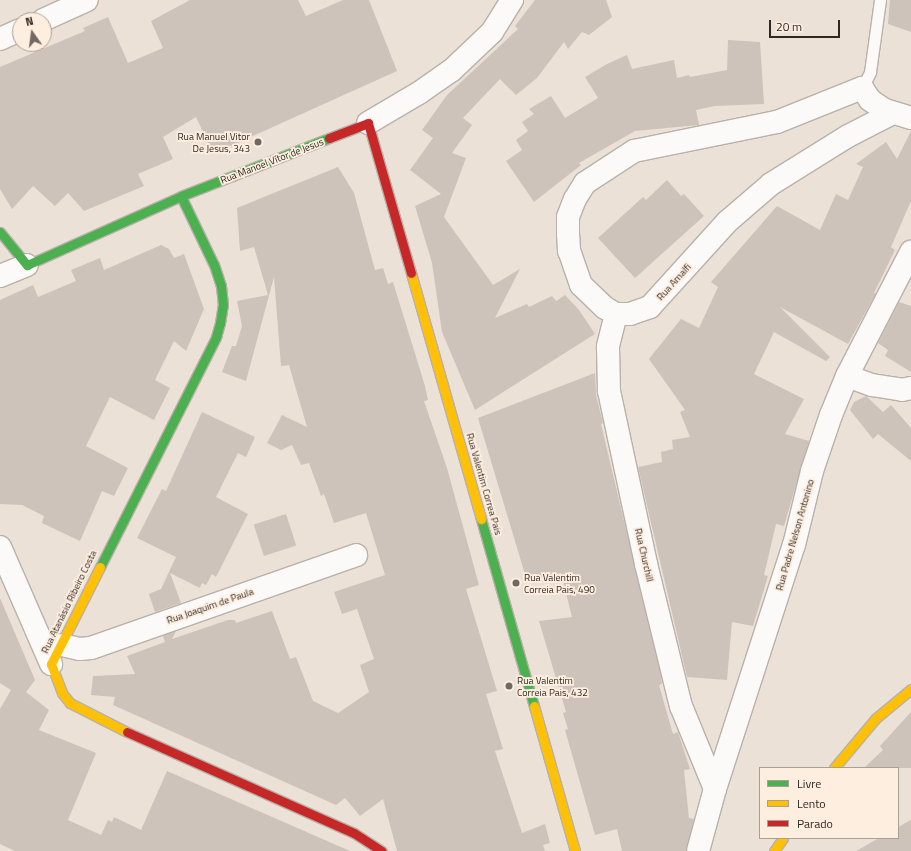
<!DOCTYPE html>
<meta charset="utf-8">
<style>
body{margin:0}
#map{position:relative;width:911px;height:851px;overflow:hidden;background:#ebe1d7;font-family:"Titillium Web",sans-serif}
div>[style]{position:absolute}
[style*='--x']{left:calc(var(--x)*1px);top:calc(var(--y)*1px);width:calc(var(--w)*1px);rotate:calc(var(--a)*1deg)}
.building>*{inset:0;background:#cec3ba;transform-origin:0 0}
.roads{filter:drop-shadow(1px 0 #b8b1a9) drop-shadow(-1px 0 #b8b1a9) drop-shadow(0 1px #b8b1a9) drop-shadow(0 -1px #b8b1a9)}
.lane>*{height:11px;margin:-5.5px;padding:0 5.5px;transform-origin:5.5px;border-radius:5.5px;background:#fcfaf9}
.street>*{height:22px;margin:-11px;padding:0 11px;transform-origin:11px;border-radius:11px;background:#fcfaf9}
.fast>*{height:9px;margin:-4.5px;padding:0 4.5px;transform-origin:4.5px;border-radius:4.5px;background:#4caf50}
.slow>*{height:9px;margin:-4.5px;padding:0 4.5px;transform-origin:4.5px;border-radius:4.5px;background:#ffc107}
.jam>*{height:9px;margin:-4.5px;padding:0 4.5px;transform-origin:4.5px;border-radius:4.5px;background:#c62828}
.dots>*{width:11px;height:11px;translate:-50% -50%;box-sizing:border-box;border:2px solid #feeee0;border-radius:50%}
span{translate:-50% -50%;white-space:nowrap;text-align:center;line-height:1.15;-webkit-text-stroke:3.5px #feeee0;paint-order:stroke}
.poi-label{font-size:10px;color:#2f2821}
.right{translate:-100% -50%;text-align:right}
.left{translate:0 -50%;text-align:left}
.street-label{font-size:10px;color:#2f2821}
.legend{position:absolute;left:759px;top:767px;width:140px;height:72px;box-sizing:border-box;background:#feeee0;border:1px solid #ab9f94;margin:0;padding:5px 7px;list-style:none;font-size:12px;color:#2f2821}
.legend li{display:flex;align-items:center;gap:8px;height:20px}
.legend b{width:20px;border:1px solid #ab9f94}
.north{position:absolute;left:12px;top:12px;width:40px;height:40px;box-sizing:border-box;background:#feeee0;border:1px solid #ab9f94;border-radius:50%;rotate:346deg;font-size:11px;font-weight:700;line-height:16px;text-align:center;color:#2f2821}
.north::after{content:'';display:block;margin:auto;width:14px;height:18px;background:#716961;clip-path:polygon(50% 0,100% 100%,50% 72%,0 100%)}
.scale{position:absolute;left:769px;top:20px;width:71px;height:18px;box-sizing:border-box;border:2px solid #2f2821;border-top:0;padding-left:5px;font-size:12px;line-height:14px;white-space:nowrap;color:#2f2821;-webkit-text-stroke:3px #feeee0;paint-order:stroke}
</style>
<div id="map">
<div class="building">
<i style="clip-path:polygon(190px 0,298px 0,306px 16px,343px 0,369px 0,397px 71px,213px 154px,196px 117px,163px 137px,173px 159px,138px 174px,144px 186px,84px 211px,68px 193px,55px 206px,33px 186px,12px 209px,0 189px,0 67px,85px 31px,83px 28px,108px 17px,128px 63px,163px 48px,151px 21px)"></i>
<i style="clip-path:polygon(535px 0,606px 0,612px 17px,589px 35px,582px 32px,568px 49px,564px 42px,537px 78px,516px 95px,500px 79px,463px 118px,472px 125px,452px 153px,466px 158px,444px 217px,493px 285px,520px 269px,495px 318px,527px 304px,529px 307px,552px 296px,556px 301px,565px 295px,579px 310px,595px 334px,475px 410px,442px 332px,432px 263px,415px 206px,441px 194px,410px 170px,433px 138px,422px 130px,447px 95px,518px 29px,515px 26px)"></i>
<i style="clip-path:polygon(890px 0,911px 0,911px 32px,888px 24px)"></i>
<i style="clip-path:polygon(728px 40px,760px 42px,764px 104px,715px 106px,696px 110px,699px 125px,635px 131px,579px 163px,581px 165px,534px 202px,506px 161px,522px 150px,516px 140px,528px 131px,522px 122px,534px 114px,529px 109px,551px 96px,565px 118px,598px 98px,585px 77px,607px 64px,627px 55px,632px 69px,674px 60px,677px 78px,689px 75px,690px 77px,727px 70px)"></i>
<i style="clip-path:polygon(911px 131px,911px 201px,891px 247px,895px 250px,874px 293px,876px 293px,848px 344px,780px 307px,830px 357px,826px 361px,774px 332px,754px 374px,804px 399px,785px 434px,809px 441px,784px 526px,776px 524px,764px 575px,768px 576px,753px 626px,732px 622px,727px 680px,687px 677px,638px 467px,662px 462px,661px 452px,673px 449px,672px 440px,690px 437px,680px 412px,685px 410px,649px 359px,681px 319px,699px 328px,718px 287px,711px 282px,777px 206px,820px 230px,836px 194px,848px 200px,863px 167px,856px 164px,886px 142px,897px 159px)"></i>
<i style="clip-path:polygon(338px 167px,354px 193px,375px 270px,383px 268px,388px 284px,393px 282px,425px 386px,428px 400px,424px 401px,447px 468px,479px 585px,466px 589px,497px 691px,486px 694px,503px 749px,495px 751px,522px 833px,545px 824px,550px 843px,543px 845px,545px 851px,397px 851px,383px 799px,360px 816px,345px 798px,336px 805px,113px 705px,115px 697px,91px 695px,93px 676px,135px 674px,127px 656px,165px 642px,163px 636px,176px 631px,172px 639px,228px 620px,235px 620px,236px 623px,272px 611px,290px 659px,296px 657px,313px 701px,338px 713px,369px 692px,360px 665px,374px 659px,357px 609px,342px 614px,334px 592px,385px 575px,366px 513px,334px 523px,324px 494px,321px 496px,309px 463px,301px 465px,292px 445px,281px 450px,267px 443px,282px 415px,307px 427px,289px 365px,281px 366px,274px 277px,246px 381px,222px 372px,232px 346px,236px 346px,242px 326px,237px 301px,268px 295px,254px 247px,240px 251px,237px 208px)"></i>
<i style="clip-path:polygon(667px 180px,681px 196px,684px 194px,704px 216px,635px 278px,598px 238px,643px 197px,646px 200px)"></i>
<i style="clip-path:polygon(161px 245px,169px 249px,174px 258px,184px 254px,204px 309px,186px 351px,174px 341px,155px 380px,170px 388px,154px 420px,110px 397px,86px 446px,128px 468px,114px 496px,102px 491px,80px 541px,42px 523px,44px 516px,22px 505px,0 504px,0 300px,33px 285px,38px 297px,76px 281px,71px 270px,100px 258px,104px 270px)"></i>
<i style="clip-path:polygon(899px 302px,911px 306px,911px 372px,885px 356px,888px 350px,878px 343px)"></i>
<i style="clip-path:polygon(595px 373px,596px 395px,603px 423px,601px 424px,661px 676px,662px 684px,659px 685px,673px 734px,678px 732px,690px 769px,684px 770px,689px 818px,694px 819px,686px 851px,622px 851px,617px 829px,595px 835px,565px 730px,568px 729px,563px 713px,566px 712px,539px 621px,572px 617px,561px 573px,527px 581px,478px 418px)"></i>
<i style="clip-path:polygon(866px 396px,883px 412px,891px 405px,911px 428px,911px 461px,878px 434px,873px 439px,850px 410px,854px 402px)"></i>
<i style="clip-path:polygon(202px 412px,255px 437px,246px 457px,238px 453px,216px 497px,248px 514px,216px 577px,212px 574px,206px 585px,202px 583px,200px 588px,170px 573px,181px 603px,155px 612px,149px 594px,161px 589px,176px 557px,137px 538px,162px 489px,166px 491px)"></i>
<i style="left:286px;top:514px;width:33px;height:34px;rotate:72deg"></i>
<i style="clip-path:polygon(0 598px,35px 680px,26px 692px,49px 710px,39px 730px,96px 753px,68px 820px,101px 835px,108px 820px,112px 822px,114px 817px,141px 830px,167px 771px,350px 851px,15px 851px,0 844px,0 709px,11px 690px,0 683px)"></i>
<i style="clip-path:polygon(911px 712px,911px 768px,864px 768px,883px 750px,880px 746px)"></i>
<i style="clip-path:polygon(911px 820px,911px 851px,856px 851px,879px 838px,898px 838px,898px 827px)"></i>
</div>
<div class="roads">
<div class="lane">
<i style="--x:862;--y:88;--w:18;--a:-63"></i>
<i style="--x:870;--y:72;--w:73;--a:-82.1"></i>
</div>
<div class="street">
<i style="--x:43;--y:20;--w:48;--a:-24.4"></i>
<i style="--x:0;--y:39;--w:22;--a:-24"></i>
<i style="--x:893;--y:113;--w:51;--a:152.9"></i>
<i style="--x:848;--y:136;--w:91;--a:148.1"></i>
<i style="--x:771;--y:184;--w:58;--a:139.2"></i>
<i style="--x:727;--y:222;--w:115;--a:132.2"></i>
<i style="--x:650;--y:307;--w:21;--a:161"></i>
<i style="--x:630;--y:314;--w:14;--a:180"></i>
<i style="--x:616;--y:314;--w:13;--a:-151"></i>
<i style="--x:605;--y:308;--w:33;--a:-136"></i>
<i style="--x:581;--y:285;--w:36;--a:-109"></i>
<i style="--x:569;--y:251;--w:17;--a:-93"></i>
<i style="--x:568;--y:234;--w:17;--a:-90"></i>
<i style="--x:568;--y:217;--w:19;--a:-69"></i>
<i style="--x:575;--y:199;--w:19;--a:-58"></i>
<i style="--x:585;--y:183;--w:59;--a:-33.1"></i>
<i style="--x:634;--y:151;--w:146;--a:-11.5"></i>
<i style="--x:777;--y:122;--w:92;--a:-21.8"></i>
<i style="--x:862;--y:88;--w:14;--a:56"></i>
<i style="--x:870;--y:100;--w:18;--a:34"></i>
<i style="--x:885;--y:110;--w:27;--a:17"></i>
<i style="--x:368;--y:123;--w:59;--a:-30.5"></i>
<i style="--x:419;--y:93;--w:39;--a:-35"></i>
<i style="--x:451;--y:71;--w:57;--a:-43.6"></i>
<i style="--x:492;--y:32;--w:38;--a:-58"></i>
<i style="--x:0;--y:276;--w:29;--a:-22"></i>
<i style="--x:616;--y:314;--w:34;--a:104"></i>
<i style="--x:608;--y:347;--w:44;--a:88.7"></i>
<i style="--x:609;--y:391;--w:177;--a:77.9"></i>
<i style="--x:646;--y:564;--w:146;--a:76.2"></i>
<i style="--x:681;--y:706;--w:90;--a:67.7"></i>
<i style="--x:847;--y:376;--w:27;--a:20"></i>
<i style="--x:872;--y:385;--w:30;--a:9"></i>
<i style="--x:902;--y:390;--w:9;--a:-13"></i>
<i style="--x:0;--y:547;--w:128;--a:66.4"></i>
<i style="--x:62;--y:645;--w:18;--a:13"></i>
<i style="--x:80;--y:649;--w:11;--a:-5"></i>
<i style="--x:91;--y:648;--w:281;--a:-19.3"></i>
<i style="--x:698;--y:851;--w:64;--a:-74.7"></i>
<i style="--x:715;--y:789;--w:256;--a:-72.1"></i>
<i style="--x:794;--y:545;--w:76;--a:-76.3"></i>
<i style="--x:812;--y:471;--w:59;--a:-71.3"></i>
<i style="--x:831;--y:415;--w:42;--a:-67.7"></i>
<i style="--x:847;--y:376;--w:140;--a:-62.7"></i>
</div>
<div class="fast">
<i style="--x:0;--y:232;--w:43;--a:50.7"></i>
<i style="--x:27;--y:265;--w:169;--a:-24.1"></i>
<i style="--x:181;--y:196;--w:159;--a:-21.4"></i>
<i style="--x:481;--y:519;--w:194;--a:74.2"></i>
<i style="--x:100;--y:567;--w:258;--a:-63.2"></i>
<i style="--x:216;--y:337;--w:15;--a:-74"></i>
<i style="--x:220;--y:323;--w:18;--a:-81"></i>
<i style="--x:223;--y:305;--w:19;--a:-96"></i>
<i style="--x:221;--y:286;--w:22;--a:-108"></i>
<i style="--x:214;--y:265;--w:76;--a:-115.6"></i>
</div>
<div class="slow">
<i style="--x:411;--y:273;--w:256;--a:74.1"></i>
<i style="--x:100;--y:567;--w:109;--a:116.8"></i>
<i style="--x:51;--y:664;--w:31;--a:69"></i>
<i style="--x:62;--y:693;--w:13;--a:51"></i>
<i style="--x:70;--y:703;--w:64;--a:27"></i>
<i style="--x:534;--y:706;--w:151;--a:74.2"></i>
<i style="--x:834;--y:768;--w:65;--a:-50"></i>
<i style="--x:876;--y:718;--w:45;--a:-39.6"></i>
<i style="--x:774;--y:851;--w:16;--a:-55"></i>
</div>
<div class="jam">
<i style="--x:329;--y:138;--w:42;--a:-21"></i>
<i style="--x:368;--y:123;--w:156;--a:74"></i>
<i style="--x:127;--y:732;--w:248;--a:24"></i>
<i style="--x:354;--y:833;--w:33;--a:33"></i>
</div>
</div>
<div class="dots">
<i style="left:258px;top:142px;background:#716961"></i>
<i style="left:516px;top:583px;background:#716961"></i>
<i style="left:509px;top:686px;background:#716961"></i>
</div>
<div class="poi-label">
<span class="right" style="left:250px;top:142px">Rua Manuel Vitor<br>De Jesus, 343</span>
<span class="left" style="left:524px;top:583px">Rua Valentim<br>Correia Pais, 490</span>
<span class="left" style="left:517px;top:686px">Rua Valentim<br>Correia Pais, 432</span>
</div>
<div class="street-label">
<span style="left:272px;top:161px;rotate:-21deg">Rua Manoel Vítor de Jesus</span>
<span style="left:674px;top:282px;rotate:-48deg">Rua Amalfi</span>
<span style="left:484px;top:484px;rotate:74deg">Rua Valentim Correa Pais</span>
<span style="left:795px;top:535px;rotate:-74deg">Rua Padre Nelson Antonino</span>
<span style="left:644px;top:555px;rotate:77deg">Rua Churchill</span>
<span style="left:69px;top:602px;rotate:-64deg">Rua Atanásio Ribeiro Costa</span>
<span style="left:210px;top:606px;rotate:-19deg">Rua Joaquim de Paula</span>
</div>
<ul class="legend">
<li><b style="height:5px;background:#4caf50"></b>Livre</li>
<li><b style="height:5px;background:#ffc107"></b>Lento</li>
<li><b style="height:5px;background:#c62828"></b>Parado</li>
</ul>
<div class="north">N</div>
<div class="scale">20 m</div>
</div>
